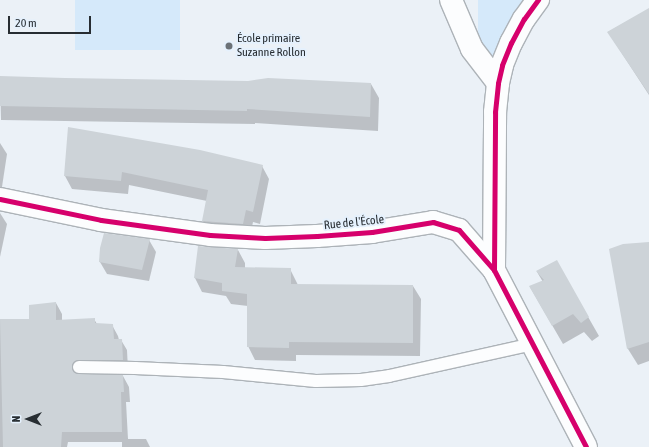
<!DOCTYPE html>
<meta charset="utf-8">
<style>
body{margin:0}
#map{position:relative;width:649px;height:447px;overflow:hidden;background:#ebf1f7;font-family:"Asap Condensed",sans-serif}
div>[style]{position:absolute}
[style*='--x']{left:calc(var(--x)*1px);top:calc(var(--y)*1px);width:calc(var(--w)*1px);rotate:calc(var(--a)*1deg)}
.green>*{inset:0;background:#d5e9fa;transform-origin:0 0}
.shadow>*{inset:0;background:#0003}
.building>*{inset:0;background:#cdd3d8}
.roads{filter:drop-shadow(1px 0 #adb3b8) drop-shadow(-1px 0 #adb3b8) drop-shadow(0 1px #adb3b8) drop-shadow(0 -1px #adb3b8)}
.lane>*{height:12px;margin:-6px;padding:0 6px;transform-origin:6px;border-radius:6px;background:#fcfdfe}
.street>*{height:22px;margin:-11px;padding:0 11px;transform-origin:11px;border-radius:11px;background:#fcfdfe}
.cycleway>*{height:5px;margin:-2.5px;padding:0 2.5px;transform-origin:2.5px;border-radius:2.5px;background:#d6006c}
.dots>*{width:11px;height:11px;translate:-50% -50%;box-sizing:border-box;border:2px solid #e5f1fd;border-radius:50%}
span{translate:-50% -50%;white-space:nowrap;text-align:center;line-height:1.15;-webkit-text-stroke:4px #e5f1fd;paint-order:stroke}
.poi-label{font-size:12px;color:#272d32}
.left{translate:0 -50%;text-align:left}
.street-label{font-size:12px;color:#272d32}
.north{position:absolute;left:8px;top:399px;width:40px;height:40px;-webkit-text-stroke:3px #e5f1fd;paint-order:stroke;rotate:270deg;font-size:11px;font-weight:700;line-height:16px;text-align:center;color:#272d32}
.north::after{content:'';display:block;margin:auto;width:14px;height:18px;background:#272d32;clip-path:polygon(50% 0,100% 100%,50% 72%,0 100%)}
.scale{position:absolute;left:8px;top:16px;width:83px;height:18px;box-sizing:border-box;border:2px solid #272d32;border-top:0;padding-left:5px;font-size:12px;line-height:14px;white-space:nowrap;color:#272d32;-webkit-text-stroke:3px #e5f1fd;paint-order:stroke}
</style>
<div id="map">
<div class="green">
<i style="left:75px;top:0;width:105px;height:50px"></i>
<i style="clip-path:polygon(478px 0,526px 0,493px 57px,478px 43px)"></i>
</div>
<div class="shadow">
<i style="clip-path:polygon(649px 9px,649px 95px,608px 32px)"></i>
<i style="clip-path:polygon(0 77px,65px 79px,371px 84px,379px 98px,378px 131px,255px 123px,255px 124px,1px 120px)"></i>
<i style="clip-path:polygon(69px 128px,262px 166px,269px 179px,260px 224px,253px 222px,250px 237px,210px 234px,203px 221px,207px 201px,129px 185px,128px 194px,72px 189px,65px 176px)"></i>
<i style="clip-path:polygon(0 143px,7px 154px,0 200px)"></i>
<i style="clip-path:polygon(0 213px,7px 224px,0 257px)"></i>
<i style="clip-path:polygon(149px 240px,156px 252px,149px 281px,107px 274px,100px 262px)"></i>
<i style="clip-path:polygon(649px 243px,649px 361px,638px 365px,628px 349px,610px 250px)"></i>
<i style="clip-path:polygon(238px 250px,245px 263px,245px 268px,290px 269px,298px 285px,413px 286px,421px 299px,420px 356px,296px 355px,296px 361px,255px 360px,248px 346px,248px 306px,231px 304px,226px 296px,202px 292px,195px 278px)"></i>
<i style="clip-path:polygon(537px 272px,567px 280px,599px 336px,592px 341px,584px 332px,563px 344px,530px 287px,543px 282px)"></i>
<i style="clip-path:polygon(56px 303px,62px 314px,62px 321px,94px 319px,97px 324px,112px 325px,118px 336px,119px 340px,121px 340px,127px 350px,128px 370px,85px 370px,78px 375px,123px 376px,129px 387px,130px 402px,126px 402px,128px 439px,146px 439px,150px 447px,122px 447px,122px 442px,68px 442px,67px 447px,0 447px,0 320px,30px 320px)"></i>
</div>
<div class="building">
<i style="clip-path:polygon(649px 8px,649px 94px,607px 32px)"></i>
<i style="clip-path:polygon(0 76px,65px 78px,248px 81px,268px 78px,371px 83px,370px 117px,247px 109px,247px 111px,0 106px)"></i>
<i style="clip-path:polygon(68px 127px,200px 150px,263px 165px,253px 212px,246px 210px,243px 224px,202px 221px,208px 190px,122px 172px,121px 181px,64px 176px)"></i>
<i style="clip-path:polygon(104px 233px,150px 239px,142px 270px,99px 262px,100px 248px)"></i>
<i style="clip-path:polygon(649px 242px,649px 342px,627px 349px,609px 249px,623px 244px)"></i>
<i style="clip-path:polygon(198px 246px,238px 249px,235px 267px,291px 268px,291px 284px,413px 285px,413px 343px,289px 342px,289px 348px,247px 347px,247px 294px,222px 291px,222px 283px,194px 278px)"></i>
<i style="clip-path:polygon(557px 260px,589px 317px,581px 323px,573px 314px,552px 326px,529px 286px,544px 280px,536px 271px)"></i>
<i style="clip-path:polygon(56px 302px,56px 320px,95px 318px,95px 323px,113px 324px,114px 339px,122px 339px,123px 360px,79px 360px,73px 363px,72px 367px,73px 371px,78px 374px,123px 375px,124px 392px,121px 392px,122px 432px,62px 432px,61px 447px,3px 447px,0 319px,29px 319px,29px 305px)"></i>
</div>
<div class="roads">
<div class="lane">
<i style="--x:79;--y:367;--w:56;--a:1"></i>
<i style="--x:135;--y:368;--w:88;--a:2.6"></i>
<i style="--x:223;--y:372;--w:93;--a:5.5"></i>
<i style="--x:316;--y:381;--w:45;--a:-1.3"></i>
<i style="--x:361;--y:380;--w:28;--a:-8"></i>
<i style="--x:389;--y:376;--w:148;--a:-12.5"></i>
</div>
<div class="street">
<i style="--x:451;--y:0;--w:53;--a:66.8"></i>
<i style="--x:472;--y:49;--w:43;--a:52.6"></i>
<i style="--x:0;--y:199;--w:103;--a:11.7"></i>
<i style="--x:101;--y:220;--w:110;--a:7.8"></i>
<i style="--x:210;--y:235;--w:55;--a:3.1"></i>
<i style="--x:265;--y:238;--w:52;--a:-2.2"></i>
<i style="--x:317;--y:236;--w:55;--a:-4.2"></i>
<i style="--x:372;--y:232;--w:62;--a:-9.3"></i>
<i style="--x:433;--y:222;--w:27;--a:17"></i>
<i style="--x:459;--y:230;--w:53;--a:48.8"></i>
<i style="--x:494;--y:270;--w:199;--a:62.5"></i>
<i style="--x:494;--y:270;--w:158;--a:-89.6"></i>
<i style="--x:495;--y:112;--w:29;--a:-84"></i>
<i style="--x:498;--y:83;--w:18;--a:-77"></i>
<i style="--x:502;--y:65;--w:24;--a:-68"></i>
<i style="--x:511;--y:43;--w:27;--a:-62"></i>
<i style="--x:524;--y:19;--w:24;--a:-54"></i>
</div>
</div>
<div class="cycleway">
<i style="--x:0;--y:199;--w:103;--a:11.7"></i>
<i style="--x:101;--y:220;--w:110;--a:7.8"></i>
<i style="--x:210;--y:235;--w:55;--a:3.1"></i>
<i style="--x:265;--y:238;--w:52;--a:-2.2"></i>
<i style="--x:317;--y:236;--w:55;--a:-4.2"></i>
<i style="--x:372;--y:232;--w:62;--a:-9.3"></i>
<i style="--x:433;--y:222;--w:27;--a:17"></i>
<i style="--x:459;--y:230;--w:53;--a:48.8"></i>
<i style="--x:494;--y:270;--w:199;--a:62.5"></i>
<i style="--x:494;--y:270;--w:158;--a:-89.6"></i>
<i style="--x:495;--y:112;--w:29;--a:-84"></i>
<i style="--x:498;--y:83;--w:18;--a:-77"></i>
<i style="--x:502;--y:65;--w:24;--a:-68"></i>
<i style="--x:511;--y:43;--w:27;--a:-62"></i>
<i style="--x:524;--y:19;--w:24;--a:-54"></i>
</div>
<div class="dots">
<i style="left:229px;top:46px;background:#6c7277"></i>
</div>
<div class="poi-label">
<span class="left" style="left:237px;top:46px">École primaire<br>Suzanne Rollon</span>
</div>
<div class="street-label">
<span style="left:354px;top:223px;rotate:-6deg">Rue de l'École</span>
</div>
<div class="north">N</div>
<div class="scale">20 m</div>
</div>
